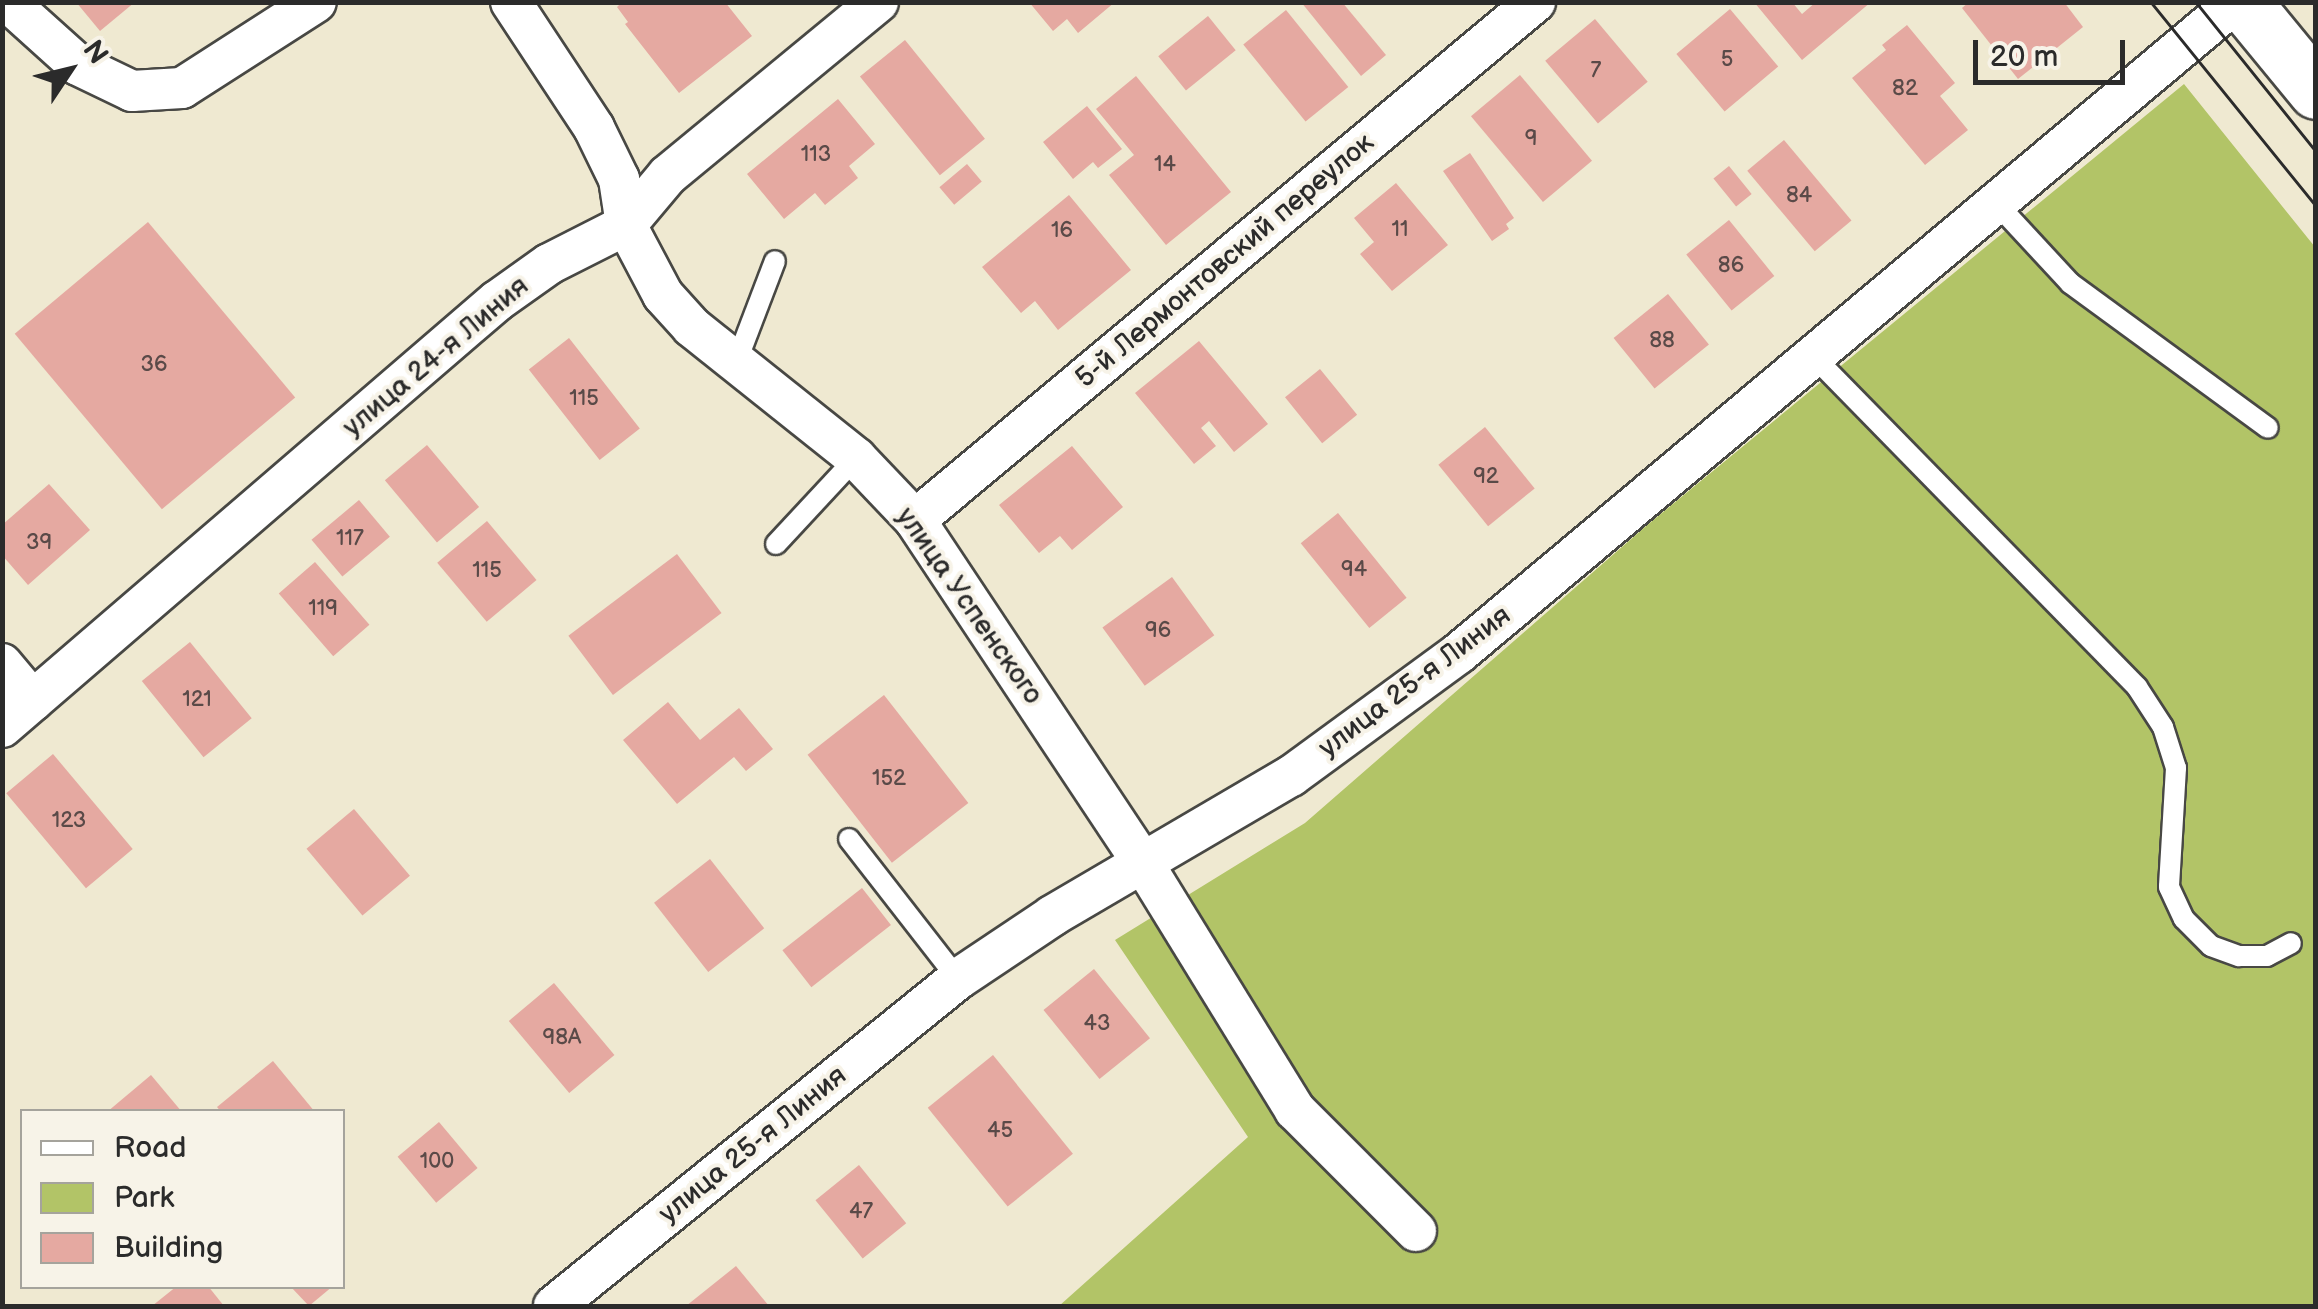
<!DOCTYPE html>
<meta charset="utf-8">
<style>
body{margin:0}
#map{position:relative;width:2318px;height:1309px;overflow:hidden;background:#efe9d1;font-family:"Balsamiq Sans",sans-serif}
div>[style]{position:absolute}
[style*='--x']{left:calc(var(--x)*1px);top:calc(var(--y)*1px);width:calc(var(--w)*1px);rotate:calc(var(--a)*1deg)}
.green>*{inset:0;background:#b2c467}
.building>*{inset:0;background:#e5a9a1;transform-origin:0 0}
.roads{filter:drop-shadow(2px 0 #484844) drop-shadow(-2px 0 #484844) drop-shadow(0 2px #484844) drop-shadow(0 -2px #484844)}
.lane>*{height:20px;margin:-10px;padding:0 10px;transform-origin:10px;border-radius:10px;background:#fff}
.street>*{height:40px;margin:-20px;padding:0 20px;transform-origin:20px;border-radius:20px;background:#fff}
.secondary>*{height:55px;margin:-27.5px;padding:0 27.5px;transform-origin:27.5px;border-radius:27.5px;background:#fff}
.tram>*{height:2.5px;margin:-1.25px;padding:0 1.25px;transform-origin:1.25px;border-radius:1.25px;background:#2b2b2b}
span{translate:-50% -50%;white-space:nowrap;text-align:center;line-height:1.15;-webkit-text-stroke:8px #f7f3e8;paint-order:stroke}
.number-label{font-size:22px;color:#5a4a48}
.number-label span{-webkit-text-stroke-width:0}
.street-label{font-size:28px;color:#2b2b2b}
.frame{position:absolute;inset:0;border:5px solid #2b2b2b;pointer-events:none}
.legend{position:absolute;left:20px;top:1109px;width:325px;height:180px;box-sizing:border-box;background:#f7f3e8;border:2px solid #a5a39c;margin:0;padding:12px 18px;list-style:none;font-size:30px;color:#2b2b2b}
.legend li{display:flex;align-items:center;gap:20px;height:50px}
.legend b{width:50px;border:2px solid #a5a39c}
.north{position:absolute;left:20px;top:20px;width:100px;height:100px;-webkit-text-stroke:8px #f7f3e8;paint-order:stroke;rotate:55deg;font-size:28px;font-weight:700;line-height:40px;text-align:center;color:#2b2b2b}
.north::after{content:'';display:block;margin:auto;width:35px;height:45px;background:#2b2b2b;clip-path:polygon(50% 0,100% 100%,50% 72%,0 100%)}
.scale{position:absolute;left:1973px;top:40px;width:152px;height:45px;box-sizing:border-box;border:5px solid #2b2b2b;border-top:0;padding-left:12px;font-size:30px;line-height:35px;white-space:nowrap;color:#2b2b2b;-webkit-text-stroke:8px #f7f3e8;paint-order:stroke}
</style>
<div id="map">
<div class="green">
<i style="clip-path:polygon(2184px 84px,2315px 247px,2315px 1306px,1059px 1306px,1248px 1137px,1115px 940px,1305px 823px,1646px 526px)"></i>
</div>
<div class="building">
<i style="clip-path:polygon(76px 2px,135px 2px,100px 31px)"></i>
<i style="clip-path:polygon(622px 2px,725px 2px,752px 36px,679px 93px,625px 24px,628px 22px,617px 7px)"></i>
<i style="clip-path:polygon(1029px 2px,1115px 2px,1078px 33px,1067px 19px,1053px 31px)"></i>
<i style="clip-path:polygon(1301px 2px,1342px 2px,1386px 55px,1361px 76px)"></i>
<i style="clip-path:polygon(1754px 2px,1792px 2px,1802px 14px,1816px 2px,1871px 2px,1802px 60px)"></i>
<i style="clip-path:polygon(1969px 2px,2064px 2px,2083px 27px,2018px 79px,1962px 8px)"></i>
<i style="left:1730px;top:9px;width:75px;height:70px;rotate:50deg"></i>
<i style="left:1286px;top:10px;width:99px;height:55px;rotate:51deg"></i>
<i style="left:1208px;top:16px;width:44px;height:64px;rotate:51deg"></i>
<i style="left:1595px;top:19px;width:82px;height:65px;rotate:50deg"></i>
<i style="clip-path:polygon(1907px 25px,1955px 83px,1940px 96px,1968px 130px,1925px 165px,1852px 78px,1886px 50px,1882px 45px)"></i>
<i style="left:905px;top:40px;width:127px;height:58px;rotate:51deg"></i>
<i style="left:1520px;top:75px;width:112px;height:64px;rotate:50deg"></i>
<i style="clip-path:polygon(1136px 76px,1231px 192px,1166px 245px,1109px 175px,1134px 155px,1096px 109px)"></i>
<i style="clip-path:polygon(838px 99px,875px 144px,849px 166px,858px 178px,825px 205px,815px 193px,784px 219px,747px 174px)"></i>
<i style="clip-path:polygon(1087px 106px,1122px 149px,1098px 168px,1093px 162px,1073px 179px,1043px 142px)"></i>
<i style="left:1784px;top:140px;width:105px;height:48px;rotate:50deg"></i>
<i style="clip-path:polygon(1470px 153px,1514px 218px,1506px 224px,1509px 229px,1492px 241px,1443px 171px)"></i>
<i style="left:967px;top:164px;width:23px;height:36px;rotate:50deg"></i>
<i style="left:1729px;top:166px;width:36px;height:20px;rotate:51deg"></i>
<i style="clip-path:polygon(1396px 183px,1448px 245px,1392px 291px,1360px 254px,1374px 242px,1354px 218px)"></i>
<i style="clip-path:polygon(1069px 195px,1131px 270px,1058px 330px,1035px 301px,1021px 313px,982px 267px)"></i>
<i style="left:1729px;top:220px;width:72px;height:55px;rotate:51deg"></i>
<i style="left:148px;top:222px;width:229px;height:174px;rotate:50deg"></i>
<i style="left:1668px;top:294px;width:65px;height:70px;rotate:51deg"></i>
<i style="left:569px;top:338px;width:115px;height:51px;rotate:52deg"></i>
<i style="clip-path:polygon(1199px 341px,1268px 424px,1234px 452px,1209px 421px,1201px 428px,1216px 446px,1194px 464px,1135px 393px)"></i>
<i style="left:1320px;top:369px;width:59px;height:45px;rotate:51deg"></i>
<i style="left:1485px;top:427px;width:79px;height:60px;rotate:51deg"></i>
<i style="left:427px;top:445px;width:81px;height:55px;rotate:50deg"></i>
<i style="clip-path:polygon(1072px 446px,1123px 507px,1072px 550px,1060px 536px,1039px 553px,999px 505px)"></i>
<i style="clip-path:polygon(49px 484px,90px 530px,28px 585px,2px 555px,2px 525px)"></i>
<i style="left:359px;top:500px;width:48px;height:62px;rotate:50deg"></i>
<i style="left:1338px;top:513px;width:109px;height:48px;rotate:51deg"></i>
<i style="left:487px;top:521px;width:77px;height:65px;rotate:50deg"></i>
<i style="left:677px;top:554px;width:74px;height:136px;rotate:53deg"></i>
<i style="left:315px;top:562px;width:83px;height:48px;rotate:49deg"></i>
<i style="left:1172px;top:577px;width:72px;height:86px;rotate:54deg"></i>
<i style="left:190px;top:642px;width:98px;height:62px;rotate:51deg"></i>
<i style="left:884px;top:695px;width:137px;height:97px;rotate:52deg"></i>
<i style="clip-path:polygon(668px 702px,700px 740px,739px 708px,773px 749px,746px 771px,734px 757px,677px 804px,623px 740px)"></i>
<i style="left:53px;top:754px;width:124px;height:61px;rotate:50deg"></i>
<i style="left:354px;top:809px;width:87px;height:62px;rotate:50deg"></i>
<i style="left:710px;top:859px;width:88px;height:71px;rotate:52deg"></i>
<i style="left:862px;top:888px;width:47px;height:101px;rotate:52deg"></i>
<i style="left:1094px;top:969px;width:89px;height:65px;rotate:51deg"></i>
<i style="left:554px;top:983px;width:94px;height:59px;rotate:50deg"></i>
<i style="left:993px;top:1055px;width:127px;height:84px;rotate:51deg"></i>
<i style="clip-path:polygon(273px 1061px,315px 1112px,221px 1112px,217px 1107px)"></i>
<i style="clip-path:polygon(151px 1075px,182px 1112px,107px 1112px)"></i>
<i style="left:439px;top:1122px;width:60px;height:54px;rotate:50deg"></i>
<i style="left:859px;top:1165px;width:75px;height:56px;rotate:51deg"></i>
<i style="clip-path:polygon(736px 1266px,769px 1306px,686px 1306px)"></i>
<i style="clip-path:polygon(177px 1286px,208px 1286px,224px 1306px,152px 1306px)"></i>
<i style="clip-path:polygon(290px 1286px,333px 1286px,309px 1306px)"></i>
</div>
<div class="roads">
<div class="lane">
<i style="--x:1996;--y:203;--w:109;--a:47.2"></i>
<i style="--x:2070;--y:283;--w:245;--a:36.2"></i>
<i style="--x:1813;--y:356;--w:463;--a:45.6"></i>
<i style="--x:2137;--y:687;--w:48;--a:57"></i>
<i style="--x:2163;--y:727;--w:43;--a:72.4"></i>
<i style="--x:2176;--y:768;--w:119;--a:93.4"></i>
<i style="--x:2169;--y:887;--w:35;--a:65"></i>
<i style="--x:2184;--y:919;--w:38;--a:45"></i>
<i style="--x:2211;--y:946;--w:30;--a:20"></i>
<i style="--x:2239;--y:956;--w:28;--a:0"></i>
<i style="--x:2267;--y:956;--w:27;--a:-28"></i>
<i style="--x:736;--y:363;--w:109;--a:-69.1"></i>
<i style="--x:776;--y:544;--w:117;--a:-47.1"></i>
<i style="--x:849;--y:839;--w:177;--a:52.1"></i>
</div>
<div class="street">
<i style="--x:8;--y:2;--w:94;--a:42"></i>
<i style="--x:78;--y:65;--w:60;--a:25.7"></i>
<i style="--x:132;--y:91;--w:50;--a:-3.4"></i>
<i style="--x:182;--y:88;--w:159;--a:-32.7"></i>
<i style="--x:511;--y:2;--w:151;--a:56.6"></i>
<i style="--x:594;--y:128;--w:57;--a:63.9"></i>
<i style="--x:619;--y:179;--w:47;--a:81.3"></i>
<i style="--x:626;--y:225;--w:79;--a:62.1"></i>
<i style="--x:663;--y:295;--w:43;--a:47.8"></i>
<i style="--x:692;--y:327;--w:210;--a:38.6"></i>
<i style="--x:856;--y:458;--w:86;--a:46.4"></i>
<i style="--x:915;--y:520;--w:412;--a:56.4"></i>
<i style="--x:1143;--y:863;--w:290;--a:58.4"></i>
<i style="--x:1295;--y:1110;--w:171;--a:45"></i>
<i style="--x:915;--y:520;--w:808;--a:-39.88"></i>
<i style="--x:2;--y:664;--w:48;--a:50"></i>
<i style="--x:2;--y:727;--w:653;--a:-40.72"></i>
<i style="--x:497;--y:301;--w:64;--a:-35.4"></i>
<i style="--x:549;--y:264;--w:86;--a:-26.9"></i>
<i style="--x:626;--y:225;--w:65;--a:-50"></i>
<i style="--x:668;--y:175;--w:272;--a:-39.5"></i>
<i style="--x:554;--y:1306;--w:520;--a:-38.99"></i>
<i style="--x:958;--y:979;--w:113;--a:-33.8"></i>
<i style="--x:1052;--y:916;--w:277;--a:-30.4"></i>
<i style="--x:1291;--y:776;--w:208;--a:-36.2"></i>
<i style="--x:1459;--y:653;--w:1014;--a:-39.96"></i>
</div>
<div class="secondary">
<i style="--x:2243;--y:2;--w:115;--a:50.6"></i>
</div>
</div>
<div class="tram">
<i style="--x:2151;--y:2;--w:262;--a:51"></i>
<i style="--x:2196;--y:2;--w:191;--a:51.2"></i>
</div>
<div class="number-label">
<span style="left:1727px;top:60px">5</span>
<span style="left:1596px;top:71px">7</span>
<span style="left:1905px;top:89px">82</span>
<span style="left:1531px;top:139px">9</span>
<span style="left:816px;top:155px">113</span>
<span style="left:1165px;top:165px">14</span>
<span style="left:1799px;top:196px">84</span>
<span style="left:1400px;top:230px">11</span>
<span style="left:1062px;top:231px">16</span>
<span style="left:1731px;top:266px">86</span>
<span style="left:1662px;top:341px">88</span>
<span style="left:154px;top:365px">36</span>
<span style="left:584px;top:399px">115</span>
<span style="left:1486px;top:477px">92</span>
<span style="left:350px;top:539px">117</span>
<span style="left:39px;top:543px">39</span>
<span style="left:1354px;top:570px">94</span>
<span style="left:487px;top:571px">115</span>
<span style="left:323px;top:609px">119</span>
<span style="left:1158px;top:631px">96</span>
<span style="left:197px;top:700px">121</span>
<span style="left:889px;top:779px">152</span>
<span style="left:69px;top:821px">123</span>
<span style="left:1097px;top:1024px">43</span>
<span style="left:562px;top:1038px">98А</span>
<span style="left:1000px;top:1131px">45</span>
<span style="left:437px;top:1162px">100</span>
<span style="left:861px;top:1212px">47</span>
</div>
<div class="street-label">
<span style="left:1225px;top:261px;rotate:-40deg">5-й Лермонтовский переулок</span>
<span style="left:436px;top:357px;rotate:-40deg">улица 24-я Линия</span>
<span style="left:969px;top:606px;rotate:55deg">улица Успенского</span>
<span style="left:1415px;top:682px;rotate:-37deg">улица 25-я Линия</span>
<span style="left:753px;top:1145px;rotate:-39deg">улица 25-я Линия</span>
</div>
<div class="frame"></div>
<ul class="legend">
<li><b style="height:12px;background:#fff"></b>Road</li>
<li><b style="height:28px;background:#b2c467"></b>Park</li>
<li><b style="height:28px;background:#e5a9a1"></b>Building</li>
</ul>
<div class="north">N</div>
<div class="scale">20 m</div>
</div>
